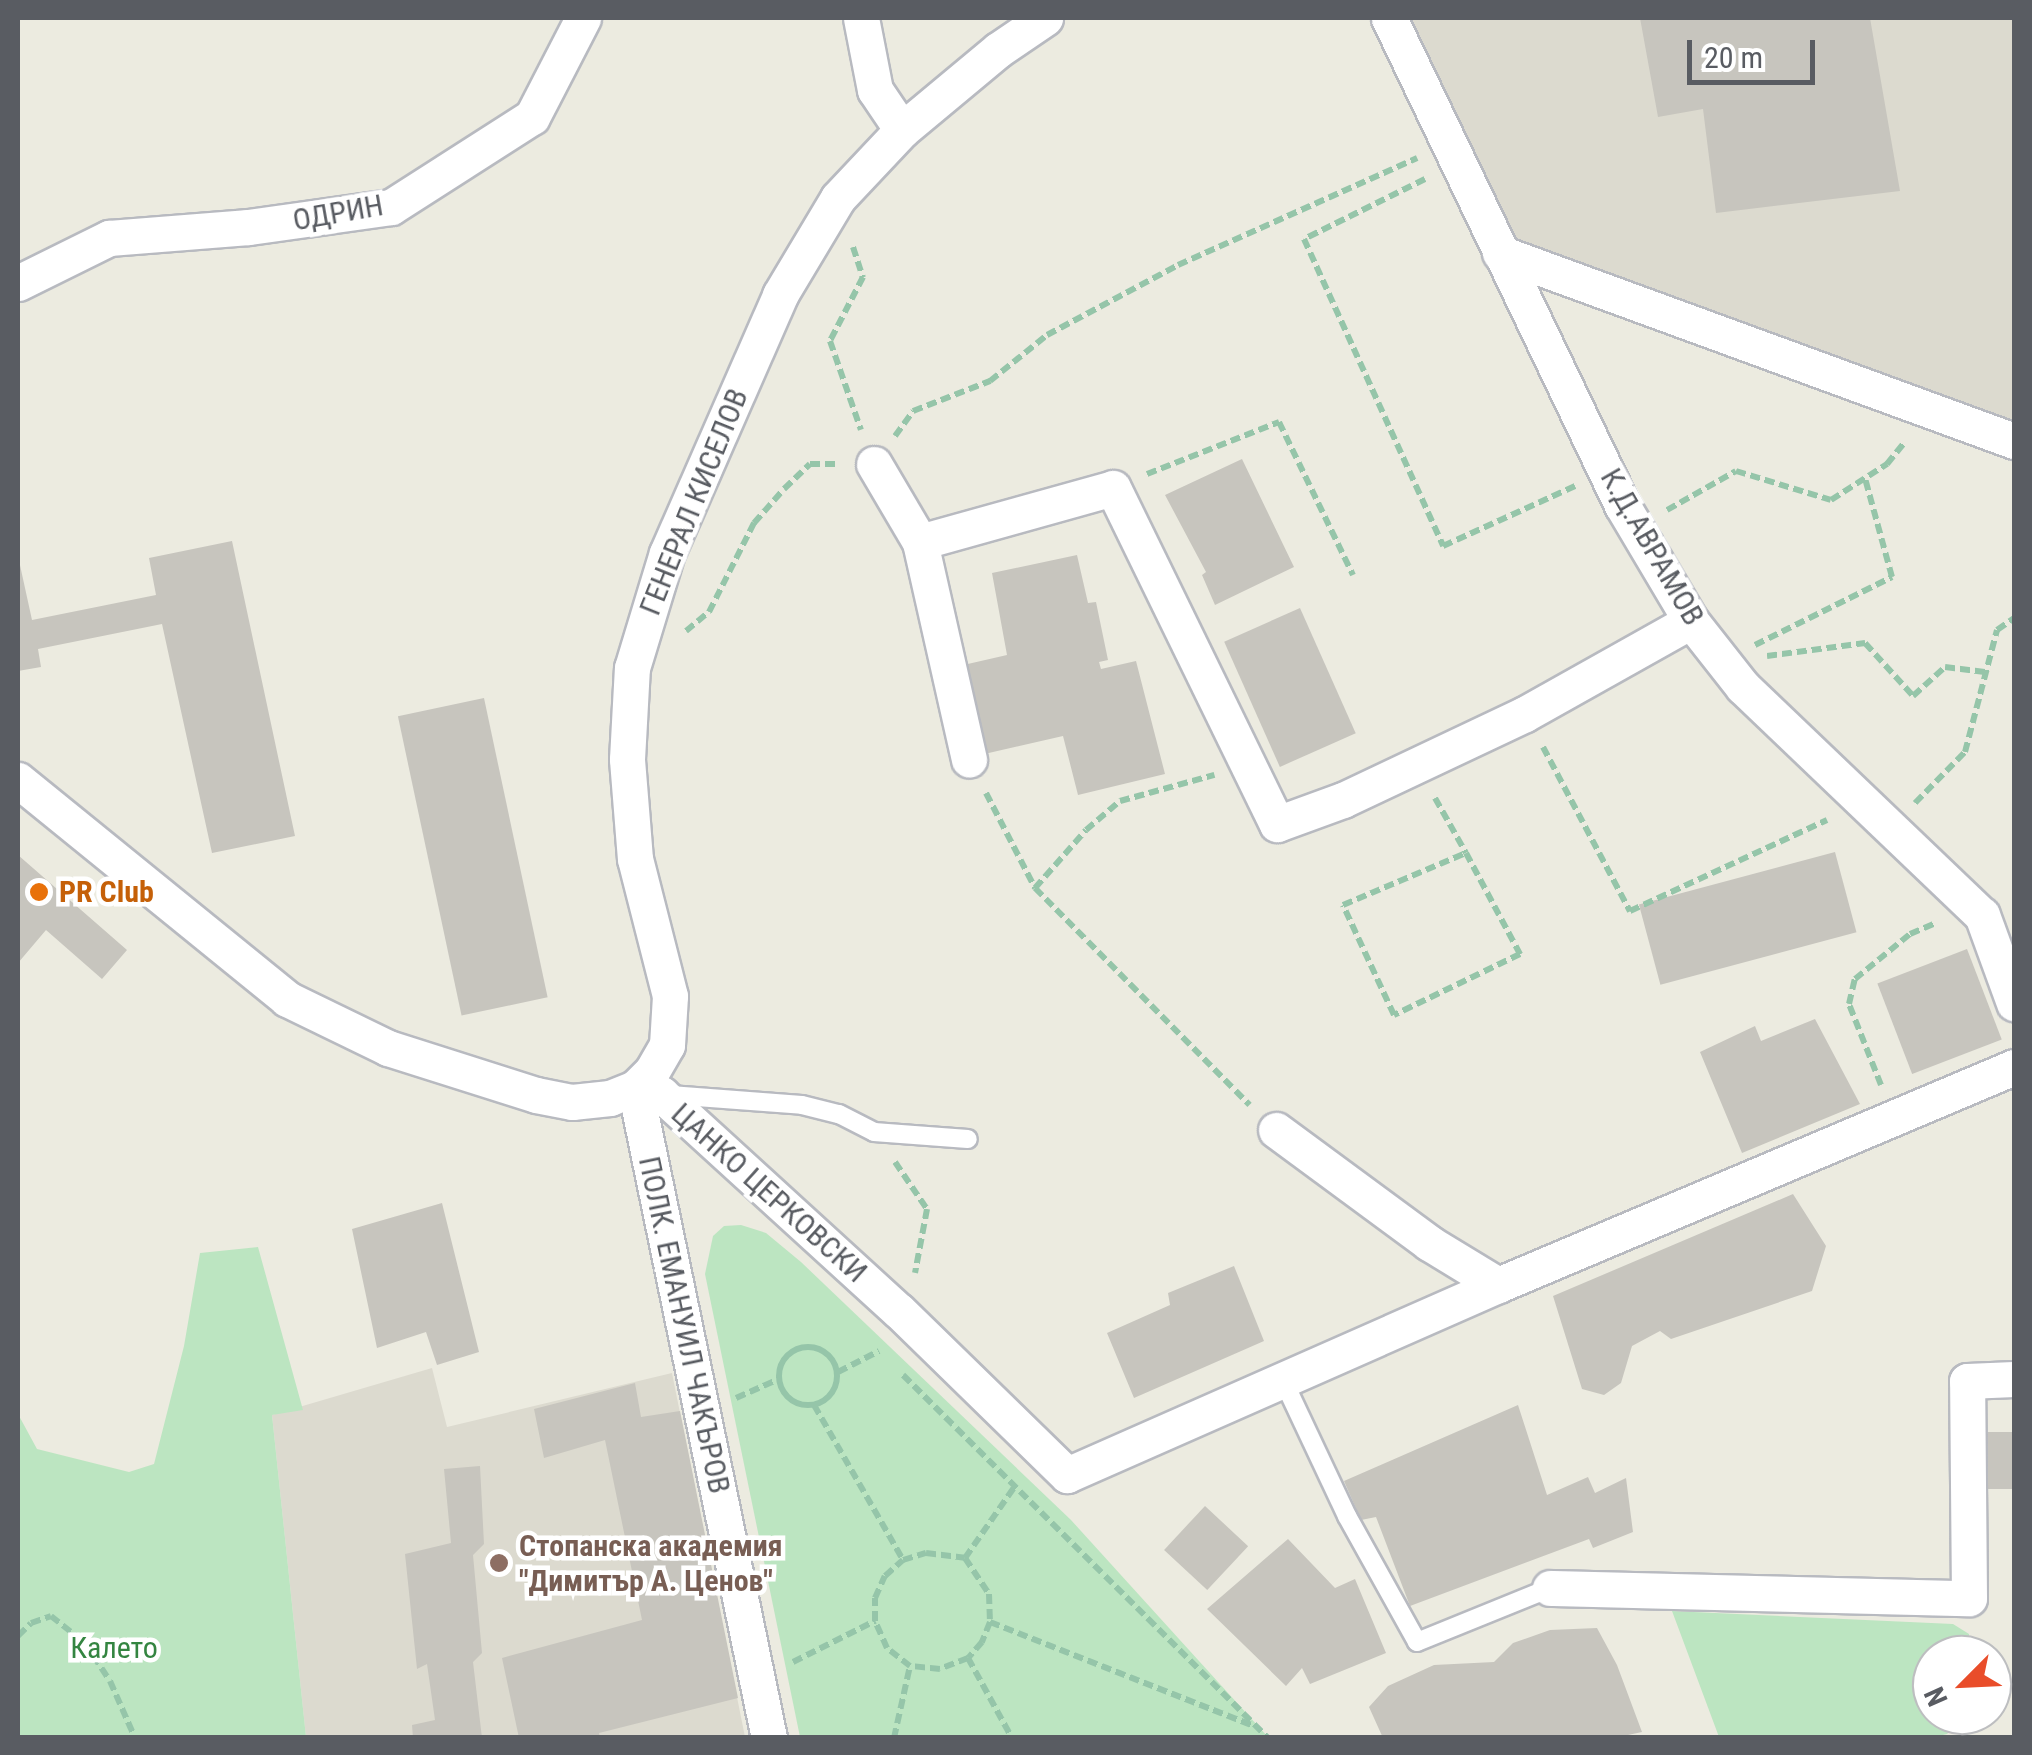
<!DOCTYPE html>
<meta charset="utf-8">
<style>
body{margin:0}
#map{position:relative;width:2032px;height:1755px;overflow:hidden;background:#ecebe0;font-family:"Roboto Condensed",sans-serif}
div>[style]{position:absolute}
[style*='--x']{left:calc(var(--x)*1px);top:calc(var(--y)*1px);width:calc(var(--w)*1px);rotate:calc(var(--a)*1deg)}
.education>*{inset:0;background:#dcdacf}
.green>*{inset:0;background:#bce5c1}
.building>*{inset:0;background:#c7c5be;transform-origin:0 0}
.path>*{height:6px;margin-top:-3px;transform-origin:0;background:repeating-linear-gradient(90deg,#95c5a9 0 10px,transparent 0 15px)}
.path>.ring{margin:-3px;padding:0;box-sizing:content-box;background:none;border:6px solid #95c5a9;border-radius:50%}
.roads{filter:drop-shadow(2px 0 #b8bac0) drop-shadow(-2px 0 #b8bac0) drop-shadow(0 2px #b8bac0) drop-shadow(0 -2px #b8bac0)}
.service>*{height:18px;margin:-9px;padding:0 9px;transform-origin:9px;border-radius:9px;background:#fff}
.minor>*{height:35px;margin:-17.5px;padding:0 17.5px;transform-origin:17.5px;border-radius:17.5px;background:#fff}
.dots>*{width:28px;height:28px;translate:-50% -50%;box-sizing:border-box;border:5px solid #fff;border-radius:50%}
span{translate:-50% -50%;white-space:nowrap;text-align:center;line-height:1.15;-webkit-text-stroke:9px #fff;paint-order:stroke}
.street-label{font-size:30px;color:#595c62}
.food-label{font-size:30px;color:#c56008;font-weight:700}
.left{translate:0 -50%;text-align:left}
.education-label{font-size:30px;color:#785e54;font-weight:700}
.park-label{font-size:30px;color:#348541}
.frame{position:absolute;inset:0;border:20px solid #595c62;pointer-events:none}
.north{position:absolute;left:1912px;top:1635px;width:100px;height:100px;box-sizing:border-box;background:#fff;border:2px solid #bdbec0;border-radius:50%;rotate:246deg;font-size:28px;font-weight:700;line-height:40px;text-align:center;color:#595c62}
.north::after{content:'';display:block;margin:auto;width:35px;height:45px;background:#e94d2a;clip-path:polygon(50% 0,100% 100%,50% 72%,0 100%)}
.scale{position:absolute;left:1687px;top:40px;width:128px;height:45px;box-sizing:border-box;border:5px solid #595c62;border-top:0;padding-left:12px;font-size:30px;line-height:35px;white-space:nowrap;color:#595c62;-webkit-text-stroke:8px #fff;paint-order:stroke}
</style>
<div id="map">
<div class="education">
<i style="clip-path:polygon(1390px 18px,2014px 18px,2014px 441px,1500px 253px)"></i>
<i style="clip-path:polygon(432px 1368px,447px 1427px,672px 1373px,745px 1737px,306px 1737px,272px 1415px)"></i>
</div>
<div class="green">
<i style="clip-path:polygon(741px 1225px,766px 1233px,801px 1262px,1071px 1520px,1268px 1737px,800px 1737px,705px 1274px,713px 1236px,724px 1226px)"></i>
<i style="clip-path:polygon(258px 1247px,303px 1410px,272px 1415px,306px 1737px,18px 1737px,18px 1414px,37px 1449px,129px 1472px,154px 1464px,184px 1346px,200px 1253px)"></i>
<i style="clip-path:polygon(1672px 1611px,1953px 1624px,1969px 1634px,1970px 1654px,1932px 1655px,1932px 1715px,1967px 1715px,1947px 1734px,1935px 1737px,1719px 1737px)"></i>
</div>
<div class="building">
<i style="clip-path:polygon(1640px 18px,1870px 18px,1900px 191px,1716px 213px,1703px 109px,1658px 117px)"></i>
<i style="clip-path:polygon(1242px 459px,1294px 567px,1215px 605px,1202px 575px,1206px 572px,1165px 495px)"></i>
<i style="clip-path:polygon(232px 541px,295px 836px,212px 853px,162px 624px,38px 649px,41px 667px,18px 671px,18px 556px,32px 620px,156px 595px,149px 558px)"></i>
<i style="clip-path:polygon(1077px 555px,1088px 603px,1096px 602px,1108px 660px,1099px 662px,1101px 669px,1136px 661px,1165px 774px,1078px 795px,1063px 736px,980px 755px,959px 666px,1007px 655px,992px 573px)"></i>
<i style="left:1300px;top:608px;width:137px;height:83px;rotate:66deg"></i>
<i style="left:484px;top:698px;width:306px;height:88px;rotate:78deg"></i>
<i style="left:1835px;top:852px;width:83px;height:203px;rotate:75deg"></i>
<i style="clip-path:polygon(18px 855px,127px 950px,102px 979px,46px 930px,18px 963px)"></i>
<i style="left:1967px;top:949px;width:97px;height:96px;rotate:69deg"></i>
<i style="clip-path:polygon(1815px 1019px,1860px 1104px,1742px 1153px,1700px 1052px,1755px 1026px,1761px 1041px)"></i>
<i style="clip-path:polygon(1793px 1194px,1826px 1246px,1812px 1291px,1671px 1339px,1660px 1331px,1632px 1346px,1621px 1383px,1604px 1395px,1582px 1389px,1553px 1296px)"></i>
<i style="clip-path:polygon(442px 1203px,479px 1352px,437px 1365px,426px 1332px,377px 1348px,352px 1229px)"></i>
<i style="clip-path:polygon(1234px 1266px,1264px 1341px,1134px 1398px,1107px 1333px,1170px 1305px,1168px 1293px)"></i>
<i style="clip-path:polygon(635px 1383px,641px 1417px,680px 1411px,738px 1698px,599px 1733px,600px 1738px,519px 1738px,502px 1658px,642px 1620px,605px 1440px,544px 1458px,534px 1409px)"></i>
<i style="clip-path:polygon(1518px 1405px,1547px 1495px,1588px 1477px,1595px 1493px,1626px 1478px,1633px 1532px,1593px 1548px,1589px 1539px,1410px 1606px,1376px 1517px,1361px 1520px,1344px 1481px)"></i>
<i style="left:2014px;top:1432px;width:57px;height:38px;rotate:90deg"></i>
<i style="clip-path:polygon(480px 1466px,484px 1544px,473px 1555px,482px 1653px,473px 1662px,482px 1738px,413px 1738px,412px 1725px,435px 1720px,427px 1664px,417px 1669px,405px 1554px,451px 1543px,444px 1469px)"></i>
<i style="left:1205px;top:1506px;width:59px;height:60px;rotate:43deg"></i>
<i style="clip-path:polygon(1288px 1539px,1335px 1588px,1355px 1579px,1386px 1653px,1310px 1684px,1302px 1668px,1286px 1686px,1207px 1609px)"></i>
<i style="clip-path:polygon(1597px 1628px,1617px 1665px,1642px 1732px,1614px 1738px,1383px 1738px,1369px 1707px,1388px 1686px,1434px 1665px,1494px 1662px,1513px 1643px,1550px 1630px)"></i>
</div>
<div class="path">
<i style="--x:1425;--y:179;--w:135;--a:153.6"></i>
<i style="--x:1304;--y:239;--w:337;--a:65.6"></i>
<i style="--x:1443;--y:546;--w:145;--a:-24.4"></i>
<i style="--x:853;--y:247;--w:32;--a:72"></i>
<i style="--x:863;--y:277;--w:72;--a:117.3"></i>
<i style="--x:830;--y:341;--w:94;--a:70.8"></i>
<i style="--x:895;--y:436;--w:31;--a:-54"></i>
<i style="--x:913;--y:411;--w:83;--a:-21.3"></i>
<i style="--x:990;--y:381;--w:73;--a:-38.9"></i>
<i style="--x:1047;--y:335;--w:149;--a:-28.1"></i>
<i style="--x:1178;--y:265;--w:262;--a:-24.1"></i>
<i style="--x:1147;--y:474;--w:142;--a:-21.5"></i>
<i style="--x:1279;--y:422;--w:170;--a:64.2"></i>
<i style="--x:1667;--y:510;--w:79;--a:-29.5"></i>
<i style="--x:1736;--y:471;--w:99;--a:17"></i>
<i style="--x:1831;--y:500;--w:67;--a:-32.7"></i>
<i style="--x:1887;--y:464;--w:28;--a:-51"></i>
<i style="--x:686;--y:631;--w:30;--a:-40"></i>
<i style="--x:709;--y:612;--w:100;--a:-63.2"></i>
<i style="--x:754;--y:523;--w:45;--a:-48.6"></i>
<i style="--x:784;--y:489;--w:36;--a:-44"></i>
<i style="--x:810;--y:464;--w:26;--a:0"></i>
<i style="--x:1755;--y:645;--w:153;--a:-26.4"></i>
<i style="--x:1892;--y:577;--w:103;--a:-105.3"></i>
<i style="--x:1767;--y:656;--w:99;--a:-7.6"></i>
<i style="--x:1865;--y:643;--w:72;--a:47.8"></i>
<i style="--x:1913;--y:696;--w:43;--a:-42.2"></i>
<i style="--x:1945;--y:667;--w:40;--a:7.1"></i>
<i style="--x:1543;--y:747;--w:186;--a:62.1"></i>
<i style="--x:1630;--y:911;--w:217;--a:-24.8"></i>
<i style="--x:986;--y:793;--w:107;--a:62.7"></i>
<i style="--x:1035;--y:888;--w:305;--a:45.3"></i>
<i style="--x:1435;--y:798;--w:63;--a:60.6"></i>
<i style="--x:1466;--y:853;--w:115;--a:61.9"></i>
<i style="--x:1520;--y:954;--w:140;--a:154.2"></i>
<i style="--x:1394;--y:1015;--w:121;--a:-114.9"></i>
<i style="--x:1343;--y:905;--w:134;--a:-22.9"></i>
<i style="--x:1915;--y:803;--w:71;--a:-45.6"></i>
<i style="--x:1965;--y:752;--w:126;--a:-75.3"></i>
<i style="--x:1997;--y:630;--w:21;--a:-35"></i>
<i style="--x:1035;--y:888;--w:77;--a:-48.7"></i>
<i style="--x:1086;--y:830;--w:45;--a:-40.5"></i>
<i style="--x:1120;--y:801;--w:98;--a:-15.5"></i>
<i style="--x:1881;--y:1085;--w:87;--a:-111.6"></i>
<i style="--x:1849;--y:1004;--w:26;--a:-77"></i>
<i style="--x:1855;--y:979;--w:71;--a:-39.3"></i>
<i style="--x:1910;--y:934;--w:28;--a:-23"></i>
<i style="--x:895;--y:1162;--w:57;--a:55.8"></i>
<i style="--x:927;--y:1209;--w:65;--a:100.6"></i>
<i class="ring" style="left:779px;top:1347px;width:52px;height:52px"></i>
<i style="--x:838;--y:1372;--w:46;--a:-27.1"></i>
<i style="--x:903;--y:1375;--w:515;--a:44.84"></i>
<i style="--x:736;--y:1398;--w:47;--a:-23.8"></i>
<i style="--x:814;--y:1405;--w:179;--a:60.1"></i>
<i style="--x:926;--y:1553;--w:39;--a:7"></i>
<i style="--x:965;--y:1558;--w:43;--a:56.3"></i>
<i style="--x:989;--y:1594;--w:28;--a:88"></i>
<i style="--x:990;--y:1622;--w:22;--a:112"></i>
<i style="--x:982;--y:1642;--w:21;--a:131"></i>
<i style="--x:968;--y:1658;--w:30;--a:159"></i>
<i style="--x:940;--y:1669;--w:30;--a:-174"></i>
<i style="--x:910;--y:1666;--w:29;--a:-142"></i>
<i style="--x:887;--y:1648;--w:30;--a:-114"></i>
<i style="--x:875;--y:1621;--w:23;--a:-90"></i>
<i style="--x:875;--y:1598;--w:24;--a:-66"></i>
<i style="--x:885;--y:1576;--w:24;--a:-42"></i>
<i style="--x:903;--y:1560;--w:24;--a:-17"></i>
<i style="--x:965;--y:1558;--w:88;--a:-55.2"></i>
<i style="--x:990;--y:1622;--w:284;--a:21.5"></i>
<i style="--x:18;--y:1636;--w:18;--a:-45"></i>
<i style="--x:31;--y:1623;--w:21;--a:-19"></i>
<i style="--x:51;--y:1616;--w:43;--a:38.5"></i>
<i style="--x:85;--y:1643;--w:45;--a:56.7"></i>
<i style="--x:110;--y:1681;--w:62;--a:66.3"></i>
<i style="--x:968;--y:1658;--w:91;--a:61.2"></i>
<i style="--x:793;--y:1662;--w:92;--a:-26.6"></i>
<i style="--x:894;--y:1738;--w:74;--a:-77.5"></i>
</div>
<div class="roads">
<div class="service">
<i style="--x:670;--y:1095;--w:132;--a:4.3"></i>
<i style="--x:802;--y:1105;--w:38;--a:14"></i>
<i style="--x:839;--y:1114;--w:39;--a:27"></i>
<i style="--x:874;--y:1132;--w:94;--a:4.3"></i>
<i style="--x:1284;--y:1382;--w:148;--a:64.8"></i>
<i style="--x:1347;--y:1516;--w:144;--a:60.9"></i>
<i style="--x:1417;--y:1642;--w:144;--a:-22.1"></i>
</div>
<div class="minor">
<i style="--x:1389;--y:18;--w:540;--a:64.43"></i>
<i style="--x:1622;--y:505;--w:135;--a:59.3"></i>
<i style="--x:1691;--y:621;--w:84;--a:51.8"></i>
<i style="--x:1743;--y:687;--w:330;--a:43.7"></i>
<i style="--x:1982;--y:915;--w:94;--a:70"></i>
<i style="--x:902;--y:130;--w:125;--a:-39.8"></i>
<i style="--x:998;--y:50;--w:57;--a:-34.2"></i>
<i style="--x:1500;--y:253;--w:547;--a:20.09"></i>
<i style="--x:18;--y:283;--w:102;--a:-26.3"></i>
<i style="--x:109;--y:238;--w:140;--a:-4.5"></i>
<i style="--x:249;--y:227;--w:143;--a:-8"></i>
<i style="--x:391;--y:207;--w:167;--a:-32.6"></i>
<i style="--x:532;--y:117;--w:111;--a:-62.7"></i>
<i style="--x:874;--y:464;--w:91;--a:59.5"></i>
<i style="--x:920;--y:542;--w:223;--a:77.3"></i>
<i style="--x:920;--y:542;--w:200;--a:-15.6"></i>
<i style="--x:1113;--y:488;--w:374;--a:64"></i>
<i style="--x:1277;--y:824;--w:70;--a:-20"></i>
<i style="--x:1343;--y:800;--w:201;--a:-25.3"></i>
<i style="--x:1525;--y:714;--w:190;--a:-29.3"></i>
<i style="--x:18;--y:780;--w:347;--a:39.1"></i>
<i style="--x:287;--y:999;--w:112;--a:25.9"></i>
<i style="--x:388;--y:1048;--w:155;--a:17.6"></i>
<i style="--x:536;--y:1095;--w:37;--a:11"></i>
<i style="--x:572;--y:1102;--w:38;--a:-6"></i>
<i style="--x:610;--y:1098;--w:27;--a:-22"></i>
<i style="--x:635;--y:1088;--w:27;--a:13"></i>
<i style="--x:661;--y:1094;--w:322;--a:42.4"></i>
<i style="--x:899;--y:1311;--w:235;--a:44.3"></i>
<i style="--x:1067;--y:1475;--w:471;--a:-23.8"></i>
<i style="--x:1498;--y:1285;--w:560;--a:-22.9"></i>
<i style="--x:635;--y:1088;--w:24;--a:-45"></i>
<i style="--x:652;--y:1071;--w:30;--a:-60"></i>
<i style="--x:667;--y:1045;--w:49;--a:-86.5"></i>
<i style="--x:670;--y:996;--w:141;--a:-104.3"></i>
<i style="--x:635;--y:859;--w:100;--a:-94.6"></i>
<i style="--x:627;--y:759;--w:91;--a:-86.9"></i>
<i style="--x:632;--y:668;--w:120;--a:-73.1"></i>
<i style="--x:667;--y:553;--w:282;--a:-66.3"></i>
<i style="--x:780;--y:295;--w:113;--a:-59.1"></i>
<i style="--x:838;--y:198;--w:93;--a:-46.7"></i>
<i style="--x:902;--y:130;--w:48;--a:-124"></i>
<i style="--x:875;--y:90;--w:73;--a:-101"></i>
<i style="--x:635;--y:1088;--w:664;--a:78.35"></i>
<i style="--x:1276;--y:1130;--w:190;--a:36.4"></i>
<i style="--x:1429;--y:1243;--w:81;--a:31.3"></i>
<i style="--x:1550;--y:1588;--w:419;--a:1.4"></i>
<i style="--x:1969;--y:1598;--w:217;--a:-90.5"></i>
<i style="--x:1967;--y:1381;--w:47;--a:-2.4"></i>
</div>
</div>
<div class="dots">
<i style="left:39px;top:892px;background:#e8710a"></i>
<i style="left:499px;top:1563px;background:#8d6e63"></i>
</div>
<div class="street-label">
<span style="left:338px;top:213px;rotate:-10deg">ОДРИН</span>
<span style="left:694px;top:502px;rotate:-68deg">ГЕНЕРАЛ КИСЕЛОВ</span>
<span style="left:1652px;top:547px;rotate:60deg">К.Д.АВРАМОВ</span>
<span style="left:769px;top:1193px;rotate:42deg">ЦАНКО ЦЕРКОВСКИ</span>
<span style="left:684px;top:1325px;rotate:78deg">ПОЛК. ЕМАНУИЛ ЧАКЪРОВ</span>
</div>
<div class="food-label">
<span class="left" style="left:59px;top:892px">PR Club</span>
</div>
<div class="education-label">
<span class="left" style="left:519px;top:1563px">Стопанска академия<br>"Димитър А. Ценов"</span>
</div>
<div class="park-label">
<span style="left:114px;top:1648px">Калето</span>
</div>
<div class="frame"></div>
<div class="north">N</div>
<div class="scale">20 m</div>
</div>
